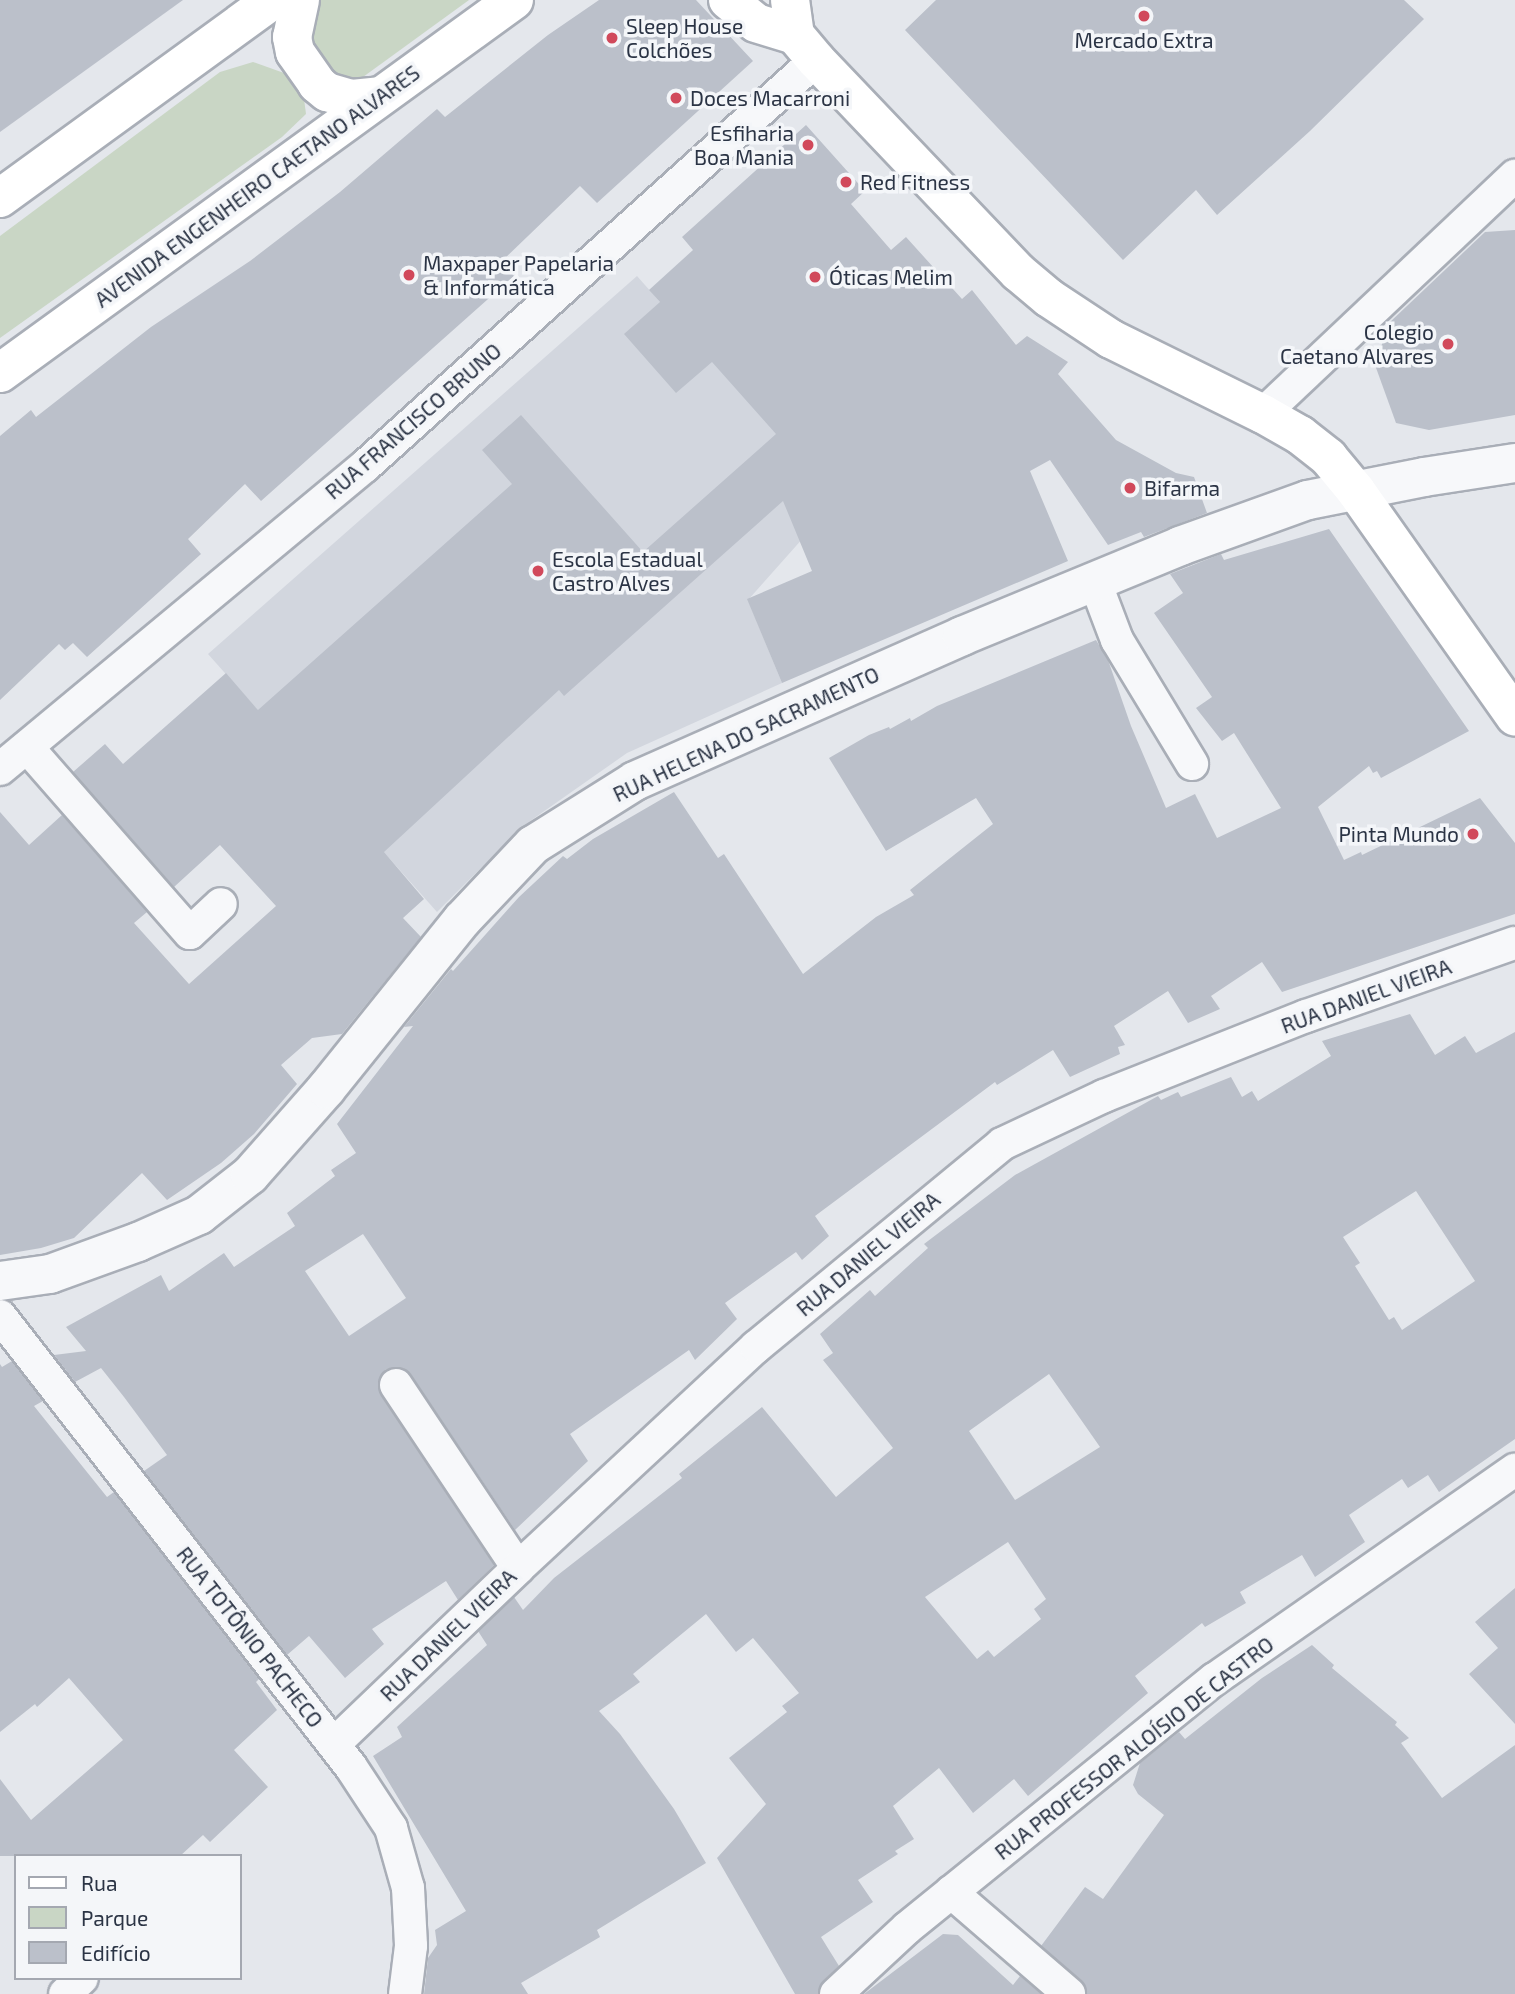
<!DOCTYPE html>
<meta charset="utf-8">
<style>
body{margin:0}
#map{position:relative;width:1515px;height:1994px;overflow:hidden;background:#e4e7ec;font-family:"Exo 2",sans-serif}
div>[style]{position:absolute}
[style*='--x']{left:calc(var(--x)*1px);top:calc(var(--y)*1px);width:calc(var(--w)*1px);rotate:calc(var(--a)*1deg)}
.built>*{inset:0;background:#d2d6de}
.green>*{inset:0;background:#c9d6c5}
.building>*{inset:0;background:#bbc0ca}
.roads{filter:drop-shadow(2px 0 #a9aeb7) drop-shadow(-2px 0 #a9aeb7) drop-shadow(0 2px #a9aeb7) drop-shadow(0 -2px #a9aeb7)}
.minor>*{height:32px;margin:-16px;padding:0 16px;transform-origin:16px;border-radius:16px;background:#f7f8fa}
.tertiary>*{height:38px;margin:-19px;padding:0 19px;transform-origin:19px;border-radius:19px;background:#f7f8fa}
.secondary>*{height:38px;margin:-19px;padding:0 19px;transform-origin:19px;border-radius:19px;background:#fff}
.primary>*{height:38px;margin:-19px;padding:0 19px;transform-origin:19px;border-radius:19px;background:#fff}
.dots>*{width:19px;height:19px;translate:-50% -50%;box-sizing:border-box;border:4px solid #f4f6f9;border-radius:50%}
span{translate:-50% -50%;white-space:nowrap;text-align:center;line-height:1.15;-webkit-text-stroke:7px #f4f6f9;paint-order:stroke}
.poi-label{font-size:21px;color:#2b3445}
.left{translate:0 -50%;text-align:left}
.right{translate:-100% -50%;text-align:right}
.street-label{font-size:21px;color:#2b3445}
.legend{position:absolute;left:14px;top:1854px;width:228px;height:126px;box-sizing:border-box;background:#f4f6f9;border:2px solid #a4a8b1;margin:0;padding:9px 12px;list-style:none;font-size:21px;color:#2b3445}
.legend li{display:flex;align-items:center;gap:14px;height:35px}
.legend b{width:35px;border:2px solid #a4a8b1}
</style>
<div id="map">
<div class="built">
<i style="clip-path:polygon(637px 276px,836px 501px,748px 600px,782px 683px,627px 753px,523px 826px,437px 912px,208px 654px)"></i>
</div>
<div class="green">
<i style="clip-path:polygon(313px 0,469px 0,352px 85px,330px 78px,309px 50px)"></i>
<i style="clip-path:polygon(253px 62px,284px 73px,303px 91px,306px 114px,282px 137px,0 338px,0 236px,220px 72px)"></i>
</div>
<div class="building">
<i style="clip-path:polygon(0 0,183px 0,0 132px)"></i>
<i style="clip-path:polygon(599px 0,696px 0,753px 61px,597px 203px,580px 186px,501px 262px,514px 276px,261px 501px,245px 484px,188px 539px,201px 554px,87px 657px,73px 643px,65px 650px,59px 644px,0 700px,0 436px,31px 410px,36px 417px,151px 327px,250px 261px,340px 192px,437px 109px,445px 117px,548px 35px)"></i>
<i style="clip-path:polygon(936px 0,1404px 0,1424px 19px,1310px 131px,1217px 215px,1196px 190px,1123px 260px,905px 30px)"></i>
<i style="clip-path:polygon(806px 125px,865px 191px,851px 204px,891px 250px,906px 237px,962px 299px,972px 290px,1016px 345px,1027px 336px,1068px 362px,1058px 374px,1116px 440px,1176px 473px,1194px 477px,1207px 513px,1144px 537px,1141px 532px,1108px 545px,1050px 460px,1030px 471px,1068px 561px,782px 683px,747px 599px,812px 571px,783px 501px,564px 696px,559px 690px,384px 852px,424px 899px,403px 918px,421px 937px,342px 1034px,312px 1038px,281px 1065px,297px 1084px,254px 1134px,221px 1163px,167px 1200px,142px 1173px,74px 1238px,41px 1248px,0 1255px,0 812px,29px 845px,62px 815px,147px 912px,134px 923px,189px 984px,276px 906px,220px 845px,174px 887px,73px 772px,105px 744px,123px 764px,226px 673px,258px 710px,512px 484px,482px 450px,521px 415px,643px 552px,776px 434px,712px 362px,676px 393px,624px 334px,660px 302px,649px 290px,693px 250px,682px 237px)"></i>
<i style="clip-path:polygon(1515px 230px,1515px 415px,1429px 430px,1396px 423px,1375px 365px,1389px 323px,1485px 232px)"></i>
<i style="clip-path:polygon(evenodd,1329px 529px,1469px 731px,1381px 778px,1377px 771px,1373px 773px,1369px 766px,1318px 807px,1344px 860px,1361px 852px,1362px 855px,1480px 798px,1515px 843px,1515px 914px,1282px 992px,1262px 962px,1211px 996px,1220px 1009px,1188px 1023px,1168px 991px,1114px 1026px,1125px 1045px,1118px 1047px,1120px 1054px,1070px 1077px,1053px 1050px,997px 1085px,995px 1082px,815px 1216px,829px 1236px,802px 1260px,796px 1252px,725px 1303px,737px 1319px,695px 1360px,689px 1350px,570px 1434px,588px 1461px,515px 1530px,411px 1375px,403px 1368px,386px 1369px,379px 1378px,381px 1395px,494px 1565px,458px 1600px,446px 1581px,372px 1629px,384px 1644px,345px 1678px,309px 1636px,287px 1655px,144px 1471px,167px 1455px,124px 1397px,101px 1368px,75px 1382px,54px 1355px,86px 1351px,66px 1327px,161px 1275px,169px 1291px,224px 1253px,234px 1267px,295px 1226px,287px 1213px,335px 1176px,331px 1170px,356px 1153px,337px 1124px,413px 1026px,404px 1027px,451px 969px,453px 971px,519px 897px,563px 856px,567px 859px,593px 839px,674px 792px,718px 858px,724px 854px,803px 974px,876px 917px,914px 895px,910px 890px,993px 824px,976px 798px,886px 851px,829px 758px,869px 735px,889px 727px,890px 729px,910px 718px,911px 721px,937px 706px,1096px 640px,1108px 660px,1131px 726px,1166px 808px,1195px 794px,1217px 838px,1281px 808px,1234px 733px,1222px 741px,1196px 708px,1212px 697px,1154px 613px,1183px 593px,1170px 574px,1221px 554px,1224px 560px,1329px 529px,363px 1234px,406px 1298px,349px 1336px,305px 1271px,363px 1234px)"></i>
<i style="clip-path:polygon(evenodd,1410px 1014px,1435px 1055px,1465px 1036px,1476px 1053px,1515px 1032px,1515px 1439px,1439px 1492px,1428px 1475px,1408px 1488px,1402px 1479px,1349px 1515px,1365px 1542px,1315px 1577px,1302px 1555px,1240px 1592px,1246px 1603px,1205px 1627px,1202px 1623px,1135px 1676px,1148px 1693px,1028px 1796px,1014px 1779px,973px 1813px,939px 1768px,893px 1806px,914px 1839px,895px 1851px,898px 1854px,858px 1880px,873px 1902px,821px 1937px,839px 1966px,823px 1981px,818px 1994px,795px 1994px,717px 1858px,766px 1804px,729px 1758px,787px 1712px,782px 1706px,799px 1693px,753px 1638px,736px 1652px,706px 1614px,633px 1674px,640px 1682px,599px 1711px,620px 1734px,674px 1809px,706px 1863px,597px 1930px,600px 1937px,521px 1983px,528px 1994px,424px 1994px,428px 1958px,437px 1945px,435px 1930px,466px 1911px,373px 1756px,402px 1737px,397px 1727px,487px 1645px,478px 1631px,514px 1597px,523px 1610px,554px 1578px,682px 1478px,679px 1474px,762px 1407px,836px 1497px,893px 1448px,823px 1360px,833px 1353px,820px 1334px,870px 1290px,875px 1296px,928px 1248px,924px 1244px,1015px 1175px,1158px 1096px,1161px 1100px,1178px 1092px,1181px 1097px,1231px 1077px,1242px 1097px,1252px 1091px,1258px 1101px,1331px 1056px,1322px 1041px,1410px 1014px,1416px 1191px,1475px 1281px,1402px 1330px,1394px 1317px,1389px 1320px,1355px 1266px,1360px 1263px,1343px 1237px,1416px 1191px,1410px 1014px,1049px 1374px,1100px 1447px,1015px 1500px,969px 1431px,1049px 1374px,1410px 1014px,1008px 1542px,1046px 1599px,1034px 1609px,1041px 1619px,994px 1657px,988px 1650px,977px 1659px,925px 1597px,1008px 1542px)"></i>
<i style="clip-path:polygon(12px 1361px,43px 1401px,34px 1406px,107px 1497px,114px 1492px,259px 1679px,256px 1682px,277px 1710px,234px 1750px,268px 1787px,210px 1842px,203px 1835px,180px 1856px,0 1856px,0 1779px,31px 1820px,123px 1740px,69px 1678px,37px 1707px,35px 1704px,0 1732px,0 1364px,2px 1367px)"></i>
<i style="clip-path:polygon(1515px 1588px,1515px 1724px,1469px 1674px,1498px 1648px,1475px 1622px)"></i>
<i style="clip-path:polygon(1312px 1645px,1334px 1665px,1332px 1668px,1397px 1722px,1395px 1725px,1409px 1738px,1401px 1743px,1442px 1798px,1515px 1745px,1515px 1994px,1087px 1994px,1081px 1980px,1041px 1946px,1085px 1887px,1103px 1899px,1164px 1815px,1138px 1794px,1133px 1785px,1140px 1763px,1179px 1732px,1185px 1739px,1262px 1678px)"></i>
<i style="clip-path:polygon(943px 1934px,958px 1935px,1013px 1985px,1020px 1976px,1041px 1994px,864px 1994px)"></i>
</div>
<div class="roads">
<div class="minor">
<i style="--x:1263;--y:414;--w:347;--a:-43.4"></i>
<i style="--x:1095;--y:582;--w:62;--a:69.2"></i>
<i style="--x:1117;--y:640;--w:145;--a:58.8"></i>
<i style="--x:27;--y:747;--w:247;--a:48.8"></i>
<i style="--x:190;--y:933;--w:42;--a:-43.1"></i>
<i style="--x:0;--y:769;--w:474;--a:-39.7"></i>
<i style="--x:365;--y:466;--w:607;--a:-41.99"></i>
<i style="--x:0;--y:1316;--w:571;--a:52.11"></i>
<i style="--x:351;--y:1767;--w:73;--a:56.7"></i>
<i style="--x:391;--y:1828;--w:62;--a:74.2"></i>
<i style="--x:408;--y:1888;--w:58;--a:87"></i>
<i style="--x:411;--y:1946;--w:48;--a:97.1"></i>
<i style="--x:396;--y:1385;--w:220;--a:56.3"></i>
<i style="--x:334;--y:1744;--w:255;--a:-43.7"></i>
<i style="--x:518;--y:1568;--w:325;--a:-42.9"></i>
<i style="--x:756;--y:1347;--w:319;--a:-39.5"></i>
<i style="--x:1002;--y:1144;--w:113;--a:-25.2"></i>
<i style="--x:1104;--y:1096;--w:217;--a:-21.6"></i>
<i style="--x:1306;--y:1016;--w:221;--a:-19.3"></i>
<i style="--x:951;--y:1892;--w:156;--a:40.8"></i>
<i style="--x:65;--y:1994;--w:23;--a:-43"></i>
<i style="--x:836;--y:1994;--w:97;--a:-42.9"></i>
<i style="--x:907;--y:1928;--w:396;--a:-39"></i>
<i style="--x:1215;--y:1679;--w:366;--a:-34.9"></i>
</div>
<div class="tertiary">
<i style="--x:0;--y:1281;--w:50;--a:-8"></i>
<i style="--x:50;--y:1274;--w:94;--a:-20"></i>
<i style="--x:138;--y:1242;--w:67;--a:-23.9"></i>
<i style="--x:199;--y:1215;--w:65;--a:-38.1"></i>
<i style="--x:250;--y:1175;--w:115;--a:-48.5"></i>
<i style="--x:326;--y:1089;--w:217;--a:-51.2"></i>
<i style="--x:462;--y:920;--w:103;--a:-46.6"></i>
<i style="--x:533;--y:845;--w:120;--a:-32.1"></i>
<i style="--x:635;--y:781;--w:358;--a:-23.9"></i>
<i style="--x:962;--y:636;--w:236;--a:-22.4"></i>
<i style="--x:1180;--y:546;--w:136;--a:-19.8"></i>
<i style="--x:1308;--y:500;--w:118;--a:-11.2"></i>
<i style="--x:1424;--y:477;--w:92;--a:-8.7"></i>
</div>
<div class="secondary">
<i style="--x:728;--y:0;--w:36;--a:39"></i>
<i style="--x:756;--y:23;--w:41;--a:17.1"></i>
<i style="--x:790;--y:0;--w:35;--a:82"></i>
<i style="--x:795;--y:35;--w:33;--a:50"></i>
<i style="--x:816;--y:60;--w:293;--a:46.4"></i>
<i style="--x:1018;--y:272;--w:40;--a:40"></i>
<i style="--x:1049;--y:298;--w:74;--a:33.5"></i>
<i style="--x:1111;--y:339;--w:169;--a:26.3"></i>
<i style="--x:1263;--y:414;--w:43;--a:29.6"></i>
<i style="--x:1300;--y:435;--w:36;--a:38"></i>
<i style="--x:1328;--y:457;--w:44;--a:50.5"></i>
<i style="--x:1356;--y:491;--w:276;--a:54.8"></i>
</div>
<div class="primary">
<i style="--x:300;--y:0;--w:38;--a:102"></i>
<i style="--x:292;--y:37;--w:15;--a:79"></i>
<i style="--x:295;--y:52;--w:39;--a:55"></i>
<i style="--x:317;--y:84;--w:13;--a:39"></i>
<i style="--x:327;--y:92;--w:26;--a:16"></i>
<i style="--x:352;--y:99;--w:28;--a:-6"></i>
<i style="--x:0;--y:198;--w:337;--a:-36"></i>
<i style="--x:0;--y:373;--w:635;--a:-35.97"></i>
</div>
</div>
<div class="dots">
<i style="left:1144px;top:16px;background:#d1495b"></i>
<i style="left:612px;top:38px;background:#d1495b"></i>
<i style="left:676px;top:98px;background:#d1495b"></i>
<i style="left:808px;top:145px;background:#d1495b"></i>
<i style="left:846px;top:182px;background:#d1495b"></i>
<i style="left:409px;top:275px;background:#d1495b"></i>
<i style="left:815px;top:277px;background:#d1495b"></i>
<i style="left:1448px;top:344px;background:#d1495b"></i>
<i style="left:1130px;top:488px;background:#d1495b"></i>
<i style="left:538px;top:571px;background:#d1495b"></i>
<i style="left:1473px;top:834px;background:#d1495b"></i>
</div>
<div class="poi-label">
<span class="left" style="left:626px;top:38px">Sleep House<br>Colchões</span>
<span style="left:1144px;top:40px">Mercado Extra</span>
<span class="left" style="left:690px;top:98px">Doces Macarroni</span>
<span class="right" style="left:794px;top:145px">Esfiharia<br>Boa Mania</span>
<span class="left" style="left:860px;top:182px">Red Fitness</span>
<span class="left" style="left:423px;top:275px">Maxpaper Papelaria<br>&amp; Informática</span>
<span class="left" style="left:829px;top:277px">Óticas Melim</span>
<span class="right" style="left:1434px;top:344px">Colegio<br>Caetano Alvares</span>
<span class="left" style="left:1144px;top:488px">Bifarma</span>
<span class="left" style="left:552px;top:571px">Escola Estadual<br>Castro Alves</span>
<span class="right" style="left:1459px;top:834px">Pinta Mundo</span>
</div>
<div class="street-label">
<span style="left:257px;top:186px;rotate:-36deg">AVENIDA ENGENHEIRO CAETANO ALVARES</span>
<span style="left:413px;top:421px;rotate:-41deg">RUA FRANCISCO BRUNO</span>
<span style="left:746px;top:734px;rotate:-25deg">RUA HELENA DO SACRAMENTO</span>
<span style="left:1366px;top:996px;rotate:-20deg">RUA DANIEL VIEIRA</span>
<span style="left:868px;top:1254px;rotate:-40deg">RUA DANIEL VIEIRA</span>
<span style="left:448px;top:1635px;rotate:-44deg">RUA DANIEL VIEIRA</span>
<span style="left:250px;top:1637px;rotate:52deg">RUA TOTÔNIO PACHECO</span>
<span style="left:1134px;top:1748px;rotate:-38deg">RUA PROFESSOR ALOÍSIO DE CASTRO</span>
</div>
<ul class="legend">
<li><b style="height:9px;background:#fff"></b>Rua</li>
<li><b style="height:19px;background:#c9d6c5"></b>Parque</li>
<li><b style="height:19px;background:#bbc0ca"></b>Edifício</li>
</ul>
</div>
